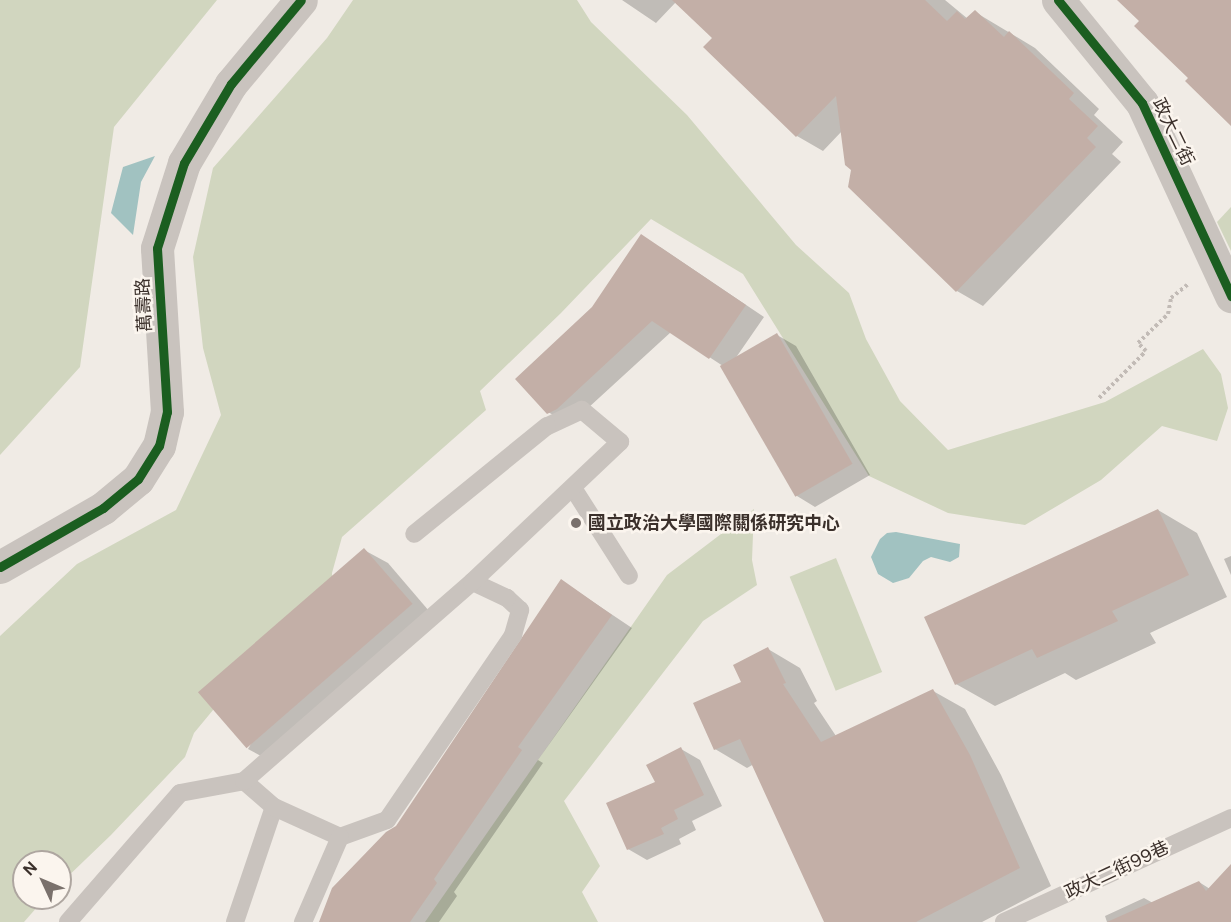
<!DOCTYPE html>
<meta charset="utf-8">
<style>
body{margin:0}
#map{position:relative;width:1231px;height:922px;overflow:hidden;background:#f0ebe5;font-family:"DM Sans","Noto Sans TC",sans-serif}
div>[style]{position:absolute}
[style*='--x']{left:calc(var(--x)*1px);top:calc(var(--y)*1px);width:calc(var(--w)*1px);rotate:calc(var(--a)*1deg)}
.green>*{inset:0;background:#d1d6bf;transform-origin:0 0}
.water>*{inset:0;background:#a1c2c1}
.shadow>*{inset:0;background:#0003}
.building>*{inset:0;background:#c3afa7;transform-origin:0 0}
.path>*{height:4px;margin-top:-2px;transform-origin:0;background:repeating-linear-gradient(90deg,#c2bbb6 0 3px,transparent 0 6px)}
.service>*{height:18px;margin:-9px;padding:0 9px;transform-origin:9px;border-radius:9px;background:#c9c3be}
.minor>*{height:33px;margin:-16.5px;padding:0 16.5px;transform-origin:16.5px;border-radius:16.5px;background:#c9c3be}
.tertiary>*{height:33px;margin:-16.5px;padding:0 16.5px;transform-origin:16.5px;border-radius:16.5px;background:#c9c3be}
.cycleway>*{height:9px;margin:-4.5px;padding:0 4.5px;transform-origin:4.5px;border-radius:4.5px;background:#1b5e20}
.dots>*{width:16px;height:16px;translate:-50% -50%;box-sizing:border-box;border:3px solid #fbf5ee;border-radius:50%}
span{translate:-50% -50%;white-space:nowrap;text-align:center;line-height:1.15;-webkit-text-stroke:5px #fbf5ee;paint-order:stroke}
.street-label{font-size:18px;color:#3b302b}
.poi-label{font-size:18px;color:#3b302b;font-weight:700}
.left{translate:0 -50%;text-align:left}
.north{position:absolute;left:12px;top:850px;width:60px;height:60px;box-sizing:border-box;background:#fbf5ee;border:2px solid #aea6a0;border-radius:50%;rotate:314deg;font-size:16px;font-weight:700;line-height:24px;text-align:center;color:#3b302b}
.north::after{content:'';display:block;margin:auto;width:21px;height:27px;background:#7a716c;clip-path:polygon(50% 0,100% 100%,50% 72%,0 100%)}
</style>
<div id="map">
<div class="green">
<i style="clip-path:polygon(0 0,217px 0,114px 127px,80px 367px,0 455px)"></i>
<i style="clip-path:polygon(353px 0,577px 0,591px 22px,687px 115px,796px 245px,849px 293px,866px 339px,900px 401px,948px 450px,1105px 402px,1203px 349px,1221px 374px,1228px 408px,1217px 441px,1162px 426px,1101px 480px,1025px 525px,948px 513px,869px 476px,743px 274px,651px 219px,561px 313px,480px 391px,486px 410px,342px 537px,332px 573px,333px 596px,242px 675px,194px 733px,185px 757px,111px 835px,60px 884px,60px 862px,24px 862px,24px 898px,45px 898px,24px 922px,0 922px,0 636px,77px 564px,176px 510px,221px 415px,203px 348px,193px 257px,213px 168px,327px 38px)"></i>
<i style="clip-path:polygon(1231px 207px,1231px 251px,1217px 222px)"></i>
<i style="clip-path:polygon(754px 509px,752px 560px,757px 585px,703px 621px,564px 801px,600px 866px,582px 892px,598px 922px,425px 922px,667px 575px)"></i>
<i style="left:836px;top:558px;width:123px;height:50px;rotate:68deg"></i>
</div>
<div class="water">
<i style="clip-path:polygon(155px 156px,141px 182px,133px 235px,111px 213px,123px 167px)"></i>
<i style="clip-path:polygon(896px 532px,960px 544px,959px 557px,950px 562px,931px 557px,923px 561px,909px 578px,893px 583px,878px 574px,871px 557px,880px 539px,887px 533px)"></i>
</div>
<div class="shadow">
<i style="clip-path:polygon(622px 0,945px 0,968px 19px,975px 12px,1035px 48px,1099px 109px,1094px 115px,1123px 142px,1112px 154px,1121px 162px,983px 306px,957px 291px,849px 186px,852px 170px,842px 131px,823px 151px,797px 136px,714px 38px,676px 2px,656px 23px)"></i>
<i style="clip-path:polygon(660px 247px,764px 317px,735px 359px,777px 335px,796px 346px,870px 475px,815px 507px,797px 496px,723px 366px,671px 332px,576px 419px,567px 423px,548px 412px)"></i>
<i style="clip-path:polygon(1158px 510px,1197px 533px,1227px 597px,1150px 633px,1156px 643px,1076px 680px,1065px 673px,995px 706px,956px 684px)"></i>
<i style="clip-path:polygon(364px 550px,388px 563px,435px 618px,272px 762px,248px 749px)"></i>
<i style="clip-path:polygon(1231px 556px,1231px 575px,1224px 559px)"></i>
<i style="clip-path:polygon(562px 581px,632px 628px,538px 760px,543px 763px,454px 892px,457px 896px,439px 922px,321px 922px,397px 827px)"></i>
<i style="clip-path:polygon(768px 649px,800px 668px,817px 701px,814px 703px,836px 736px,933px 691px,965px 709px,1001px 775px,1051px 886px,982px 922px,829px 922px,754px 764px,747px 768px,715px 749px,743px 683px)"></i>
<i style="clip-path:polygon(681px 749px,700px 760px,722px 806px,692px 821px,696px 830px,679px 839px,681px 844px,647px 860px,628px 849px,657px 782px)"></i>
<i style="clip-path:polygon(1231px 867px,1231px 922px,1107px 922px,1105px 916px,1144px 898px,1153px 903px,1199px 882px,1210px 889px)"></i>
</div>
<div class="building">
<i style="clip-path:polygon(672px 0,925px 0,947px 21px,957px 11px,965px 19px,975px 10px,1004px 37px,1009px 31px,1074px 93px,1069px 99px,1098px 126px,1087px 138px,1096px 147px,956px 292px,848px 187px,851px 170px,845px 165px,836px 96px,796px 137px,703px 47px,712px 38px)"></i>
<i style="clip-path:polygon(1117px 0,1231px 0,1231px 126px,1185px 81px,1188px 78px,1134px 26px,1139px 21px)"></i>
<i style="clip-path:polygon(641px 234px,746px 305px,709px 359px,652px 321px,557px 409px,547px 414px,515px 379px,592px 307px)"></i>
<i style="left:777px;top:333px;width:151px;height:66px;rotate:60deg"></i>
<i style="clip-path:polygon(1158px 509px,1189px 575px,1112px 611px,1118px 621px,1037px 658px,1032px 649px,955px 685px,924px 617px)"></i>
<i style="left:364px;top:548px;width:74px;height:220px;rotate:49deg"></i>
<i style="clip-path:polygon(561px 579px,612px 615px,518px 747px,522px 750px,434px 879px,437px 883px,410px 922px,319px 922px,332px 888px,386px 832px,396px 826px)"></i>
<i style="clip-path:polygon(768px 647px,786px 683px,783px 684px,821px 742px,933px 689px,970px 755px,1020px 868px,916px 922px,824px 922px,740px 739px,714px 750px,693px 703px,741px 682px,733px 665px)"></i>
<i style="clip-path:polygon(681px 747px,704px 795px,674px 810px,678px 819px,661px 828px,664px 834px,627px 850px,606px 803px,655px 782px,646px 765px)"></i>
<i style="clip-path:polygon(1231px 864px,1231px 922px,1107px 922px,1199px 881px,1206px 891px)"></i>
</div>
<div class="path">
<i style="--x:1099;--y:398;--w:66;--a:-45"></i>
<i style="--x:1146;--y:351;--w:11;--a:-135"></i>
<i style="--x:1138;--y:343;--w:42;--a:-44"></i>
<i style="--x:1168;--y:314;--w:16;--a:-79"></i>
<i style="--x:1171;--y:298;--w:22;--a:-39"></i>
</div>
<div class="service">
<i style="--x:573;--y:488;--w:104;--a:57.5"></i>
<i style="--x:244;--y:781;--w:40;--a:41"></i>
<i style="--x:340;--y:837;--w:50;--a:-19.9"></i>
<i style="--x:387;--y:820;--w:224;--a:-55.7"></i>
<i style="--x:513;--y:635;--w:26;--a:-74"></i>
<i style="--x:520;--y:610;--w:18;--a:-137"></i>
<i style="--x:507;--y:598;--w:38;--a:-155"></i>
<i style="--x:68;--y:922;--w:171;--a:-49"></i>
<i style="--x:180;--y:793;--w:65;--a:-10.6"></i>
<i style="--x:244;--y:781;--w:303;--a:-41.1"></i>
<i style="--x:472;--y:582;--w:204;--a:-43.4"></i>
<i style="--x:620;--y:442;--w:50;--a:-139.9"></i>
<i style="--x:582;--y:410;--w:38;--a:155"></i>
<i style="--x:547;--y:426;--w:171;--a:140.9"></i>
<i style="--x:235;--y:922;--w:121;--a:-71.3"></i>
<i style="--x:274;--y:807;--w:72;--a:24.4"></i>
<i style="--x:340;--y:837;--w:93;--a:113.5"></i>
<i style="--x:1004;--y:922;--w:250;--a:-24.6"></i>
</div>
<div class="minor">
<i style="--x:1058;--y:0;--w:133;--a:50.8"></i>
<i style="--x:1142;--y:103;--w:213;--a:65.2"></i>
</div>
<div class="tertiary">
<i style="--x:0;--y:567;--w:119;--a:-29.8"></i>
<i style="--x:103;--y:508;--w:45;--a:-39.6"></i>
<i style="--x:138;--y:479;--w:39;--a:-58"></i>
<i style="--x:159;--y:446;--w:35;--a:-77"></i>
<i style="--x:167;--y:412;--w:164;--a:-93.5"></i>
<i style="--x:157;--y:248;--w:89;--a:-72.4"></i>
<i style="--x:184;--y:163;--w:92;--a:-59.3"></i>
<i style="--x:231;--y:84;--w:109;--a:-50.2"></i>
</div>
<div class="cycleway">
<i style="--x:1058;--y:0;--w:133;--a:50.8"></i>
<i style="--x:1142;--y:103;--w:213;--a:65.2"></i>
<i style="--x:0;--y:567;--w:119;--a:-29.8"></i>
<i style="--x:103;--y:508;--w:45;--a:-39.6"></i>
<i style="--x:138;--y:479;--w:39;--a:-58"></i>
<i style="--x:159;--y:446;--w:35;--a:-77"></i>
<i style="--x:167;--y:412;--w:164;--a:-93.5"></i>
<i style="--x:157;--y:248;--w:89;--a:-72.4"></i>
<i style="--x:184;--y:163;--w:92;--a:-59.3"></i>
<i style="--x:231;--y:84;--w:109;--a:-50.2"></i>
</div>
<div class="dots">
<i style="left:576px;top:523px;background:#7a716c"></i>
</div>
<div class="street-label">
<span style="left:1173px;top:132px;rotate:64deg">政大二街</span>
<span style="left:144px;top:305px;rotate:-93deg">萬壽路</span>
<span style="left:1117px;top:870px;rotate:-25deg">政大二街99巷</span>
</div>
<div class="poi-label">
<span class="left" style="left:588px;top:523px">國立政治大學國際關係研究中心</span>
</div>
<div class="north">N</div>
</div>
